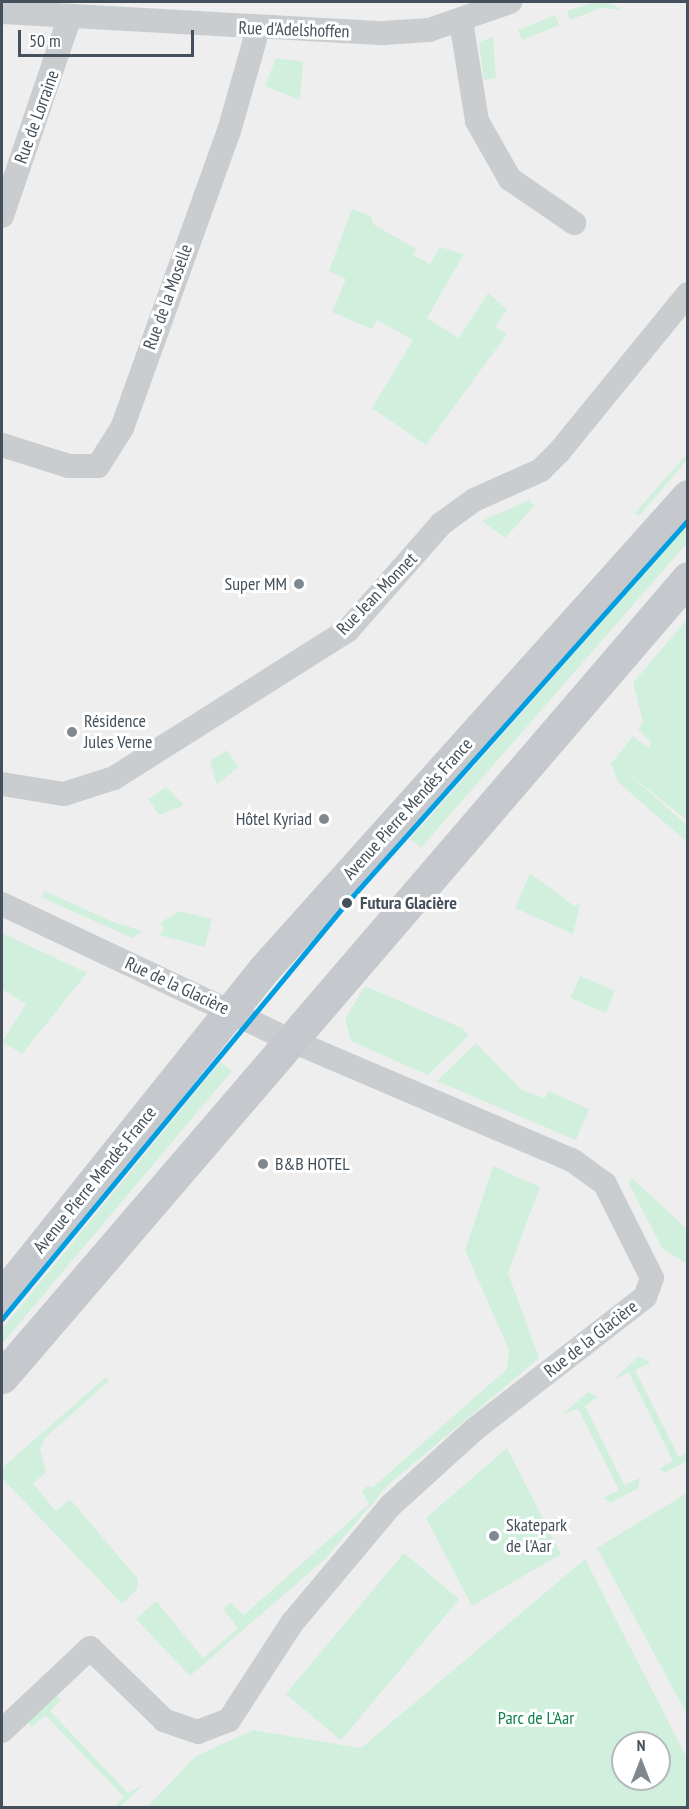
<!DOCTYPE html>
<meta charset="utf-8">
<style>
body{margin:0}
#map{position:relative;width:689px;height:1809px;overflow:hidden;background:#efeeee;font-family:"PT Sans Narrow",sans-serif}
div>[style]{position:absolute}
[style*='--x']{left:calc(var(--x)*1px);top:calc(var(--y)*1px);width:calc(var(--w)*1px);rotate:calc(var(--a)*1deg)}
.green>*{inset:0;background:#d0f0dd;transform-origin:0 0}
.minor>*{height:24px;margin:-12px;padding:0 12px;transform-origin:12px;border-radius:12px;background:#cacdcf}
.primary>*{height:33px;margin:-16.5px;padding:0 16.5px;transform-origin:16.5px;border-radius:16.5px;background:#c5c9cd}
.tram-1>*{height:4.5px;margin:-2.25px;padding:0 2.25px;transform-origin:2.25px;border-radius:2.25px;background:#009ee0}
.dots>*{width:16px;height:16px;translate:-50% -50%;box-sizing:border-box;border:3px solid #fff;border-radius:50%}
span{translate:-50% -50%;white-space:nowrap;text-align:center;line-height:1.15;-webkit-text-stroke:6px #fff;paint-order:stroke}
.street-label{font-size:18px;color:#44515c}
.poi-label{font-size:18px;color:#44515c}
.right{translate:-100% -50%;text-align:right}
.left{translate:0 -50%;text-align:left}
.stop-label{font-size:18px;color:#44515c;font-weight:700}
.park-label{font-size:18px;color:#0f844b}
.frame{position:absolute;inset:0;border:3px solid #44515c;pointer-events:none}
.north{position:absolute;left:611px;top:1731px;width:60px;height:60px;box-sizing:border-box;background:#fff;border:2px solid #b4b9be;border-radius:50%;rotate:0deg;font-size:16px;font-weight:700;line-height:24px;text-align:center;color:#44515c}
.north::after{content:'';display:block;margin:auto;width:21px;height:27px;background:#80888f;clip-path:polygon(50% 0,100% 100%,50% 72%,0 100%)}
.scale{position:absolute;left:18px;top:30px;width:176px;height:27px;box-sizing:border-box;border:3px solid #44515c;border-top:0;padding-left:8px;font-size:18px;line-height:21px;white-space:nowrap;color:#44515c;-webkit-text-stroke:4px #fff;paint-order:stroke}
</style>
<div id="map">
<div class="green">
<i style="clip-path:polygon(594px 2px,608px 2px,621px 10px,601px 8px,570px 20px,567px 11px)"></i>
<i style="left:555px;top:15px;width:11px;height:40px;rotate:68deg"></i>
<i style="clip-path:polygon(493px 37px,496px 78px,484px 80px,479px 42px)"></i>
<i style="clip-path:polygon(276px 58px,303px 62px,300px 100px,265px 86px)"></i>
<i style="clip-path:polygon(352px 209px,372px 217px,373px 224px,416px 249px,413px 255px,430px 264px,440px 247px,464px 254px,427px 318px,459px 338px,488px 293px,507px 309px,495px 327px,507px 334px,426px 445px,372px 408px,413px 340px,377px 320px,372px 329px,332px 312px,346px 279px,329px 271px)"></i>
<i style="clip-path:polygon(685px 456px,687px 460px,639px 516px,635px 513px)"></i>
<i style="clip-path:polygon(529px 500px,534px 506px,505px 538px,482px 521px)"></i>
<i style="clip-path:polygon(687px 525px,687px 543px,421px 848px,410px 839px)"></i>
<i style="clip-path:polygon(687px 619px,687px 820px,627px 773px,687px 825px,687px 842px,618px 782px,611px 764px,633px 736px,648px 748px,652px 743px,638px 729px,643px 722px,633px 683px)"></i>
<i style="clip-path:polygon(227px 750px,238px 767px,217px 785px,210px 761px)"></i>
<i style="clip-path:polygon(166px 787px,184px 805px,159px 815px,148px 799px)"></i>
<i style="clip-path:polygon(530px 873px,574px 906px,580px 904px,573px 934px,515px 908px)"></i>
<i style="clip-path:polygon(45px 891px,113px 922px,143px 931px,132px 938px,41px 897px)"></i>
<i style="clip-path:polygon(179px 911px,212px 919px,205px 947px,159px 935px,164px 929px,160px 923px)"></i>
<i style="clip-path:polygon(2px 933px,87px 973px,22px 1054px,2px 1042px,26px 1004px,2px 989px)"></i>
<i style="left:580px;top:976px;width:38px;height:24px;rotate:23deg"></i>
<i style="clip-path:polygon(365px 986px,462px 1028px,469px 1035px,428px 1075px,351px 1041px,345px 1019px)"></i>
<i style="clip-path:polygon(476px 1043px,523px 1091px,545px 1098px,548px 1091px,589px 1109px,576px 1140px,437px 1081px)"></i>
<i style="clip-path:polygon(220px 1062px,232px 1071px,2px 1344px,2px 1329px)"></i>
<i style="clip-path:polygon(493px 1166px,540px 1187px,508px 1273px,539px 1358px,388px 1485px,325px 1559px,190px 1676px,136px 1619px,156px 1601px,203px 1658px,238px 1628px,223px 1609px,231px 1603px,244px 1615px,369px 1504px,362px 1491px,367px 1486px,373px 1487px,507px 1369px,509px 1350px,465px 1250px)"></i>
<i style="clip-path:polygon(631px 1177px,687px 1229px,687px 1264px,662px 1248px,629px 1184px)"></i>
<i style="clip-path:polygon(639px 1356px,651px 1363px,635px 1370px,679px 1457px,687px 1453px,687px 1461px,664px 1473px,659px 1469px,673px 1461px,629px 1373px,614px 1379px)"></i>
<i style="clip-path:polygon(106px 1377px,109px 1381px,46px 1437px,40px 1448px,46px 1472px,33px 1484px,56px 1511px,70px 1499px,138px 1579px,137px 1589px,122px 1604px,2px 1478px,2px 1468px)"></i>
<i style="clip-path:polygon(588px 1392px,598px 1397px,585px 1406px,624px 1485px,640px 1478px,638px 1488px,611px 1503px,603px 1498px,619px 1490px,578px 1409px,563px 1414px)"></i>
<i style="clip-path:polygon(507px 1448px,561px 1554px,472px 1606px,426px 1518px)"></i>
<i style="clip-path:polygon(687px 1493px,687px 1714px,597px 1548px)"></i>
<i style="left:404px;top:1553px;width:72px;height:184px;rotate:40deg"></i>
<i style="clip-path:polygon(evenodd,585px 1559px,687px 1758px,687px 1807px,147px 1807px,196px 1756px,253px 1730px,361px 1748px,585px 1559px,623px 1743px,659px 1743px,659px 1779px,623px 1779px,623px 1743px)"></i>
<i style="clip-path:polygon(55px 1694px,61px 1700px,50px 1711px,128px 1793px,143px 1785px,120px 1807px,114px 1807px,124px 1797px,45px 1715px,32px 1727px,27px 1721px)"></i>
</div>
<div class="minor">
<i style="--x:2;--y:12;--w:382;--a:3.2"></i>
<i style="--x:383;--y:33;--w:46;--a:-3.7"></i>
<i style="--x:429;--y:30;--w:86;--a:-19.1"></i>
<i style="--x:461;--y:21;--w:101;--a:80.9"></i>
<i style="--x:477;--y:121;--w:67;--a:60.4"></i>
<i style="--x:510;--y:179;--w:78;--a:34.5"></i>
<i style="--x:2;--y:216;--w:211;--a:-71.2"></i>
<i style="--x:2;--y:445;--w:70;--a:17.4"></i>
<i style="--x:69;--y:466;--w:29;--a:0"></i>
<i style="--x:98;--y:466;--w:45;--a:-57.7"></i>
<i style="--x:122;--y:428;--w:316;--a:-70.2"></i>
<i style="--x:229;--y:131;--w:106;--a:-74.1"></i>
<i style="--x:2;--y:784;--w:63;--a:9.2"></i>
<i style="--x:64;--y:794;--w:52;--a:-17.7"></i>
<i style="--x:114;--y:778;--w:277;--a:-32.3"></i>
<i style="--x:348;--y:630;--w:141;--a:-48.7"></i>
<i style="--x:441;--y:524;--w:41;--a:-36"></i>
<i style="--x:474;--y:500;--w:73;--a:-24.1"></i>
<i style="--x:541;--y:470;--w:25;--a:-45"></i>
<i style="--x:559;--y:452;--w:204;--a:-50.8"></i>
<i style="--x:2;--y:904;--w:318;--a:25.3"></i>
<i style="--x:290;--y:1040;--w:306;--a:23.1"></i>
<i style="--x:572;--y:1160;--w:41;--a:36"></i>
<i style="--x:605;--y:1184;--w:105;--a:63.4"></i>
<i style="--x:652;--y:1278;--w:20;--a:110"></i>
<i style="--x:645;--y:1297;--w:214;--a:142.2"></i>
<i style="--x:476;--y:1428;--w:115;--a:137.8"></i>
<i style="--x:391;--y:1505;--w:154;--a:130"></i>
<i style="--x:292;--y:1623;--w:116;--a:123"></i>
<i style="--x:229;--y:1720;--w:33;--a:159"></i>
<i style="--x:198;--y:1732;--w:36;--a:-161"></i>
<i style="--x:164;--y:1720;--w:103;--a:-135.8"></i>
<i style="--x:90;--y:1648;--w:121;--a:136.7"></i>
</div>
<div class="primary">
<i style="--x:2;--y:1296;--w:420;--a:-51.3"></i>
<i style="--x:265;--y:968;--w:634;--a:-48.13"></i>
<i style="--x:2;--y:1377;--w:1053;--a:-49.35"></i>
</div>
<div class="tram-1">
<i style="--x:2;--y:1319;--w:536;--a:-50.37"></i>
<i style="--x:344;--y:906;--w:517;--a:-48.29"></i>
</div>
<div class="dots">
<i style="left:299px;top:584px;background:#80888f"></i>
<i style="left:72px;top:732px;background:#80888f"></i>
<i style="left:324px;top:819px;background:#80888f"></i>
<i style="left:347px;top:903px;background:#44515c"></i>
<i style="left:263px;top:1164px;background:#80888f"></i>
<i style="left:494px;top:1536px;background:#80888f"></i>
</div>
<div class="street-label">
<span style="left:294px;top:30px;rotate:2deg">Rue d'Adelshoffen</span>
<span style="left:37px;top:117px;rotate:-70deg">Rue de Lorraine</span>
<span style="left:168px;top:297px;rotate:-70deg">Rue de la Moselle</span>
<span style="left:377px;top:594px;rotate:-46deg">Rue Jean Monnet</span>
<span style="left:408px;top:809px;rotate:-48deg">Avenue Pierre Mendès France</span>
<span style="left:177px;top:986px;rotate:25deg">Rue de la Glacière</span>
<span style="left:95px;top:1180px;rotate:-51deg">Avenue Pierre Mendès France</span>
<span style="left:591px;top:1339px;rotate:-38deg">Rue de la Glacière</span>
</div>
<div class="poi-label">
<span class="right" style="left:287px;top:584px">Super MM</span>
<span class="left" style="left:84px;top:732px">Résidence<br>Jules Verne</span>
<span class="right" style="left:312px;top:819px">Hôtel Kyriad</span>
<span class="left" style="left:275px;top:1164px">B&amp;B HOTEL</span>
<span class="left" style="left:506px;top:1536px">Skatepark<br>de l'Aar</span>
</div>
<div class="stop-label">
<span class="left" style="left:360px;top:903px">Futura Glacière</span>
</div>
<div class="park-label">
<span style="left:536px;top:1718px">Parc de L'Aar</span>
</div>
<div class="frame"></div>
<div class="north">N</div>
<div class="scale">50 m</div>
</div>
